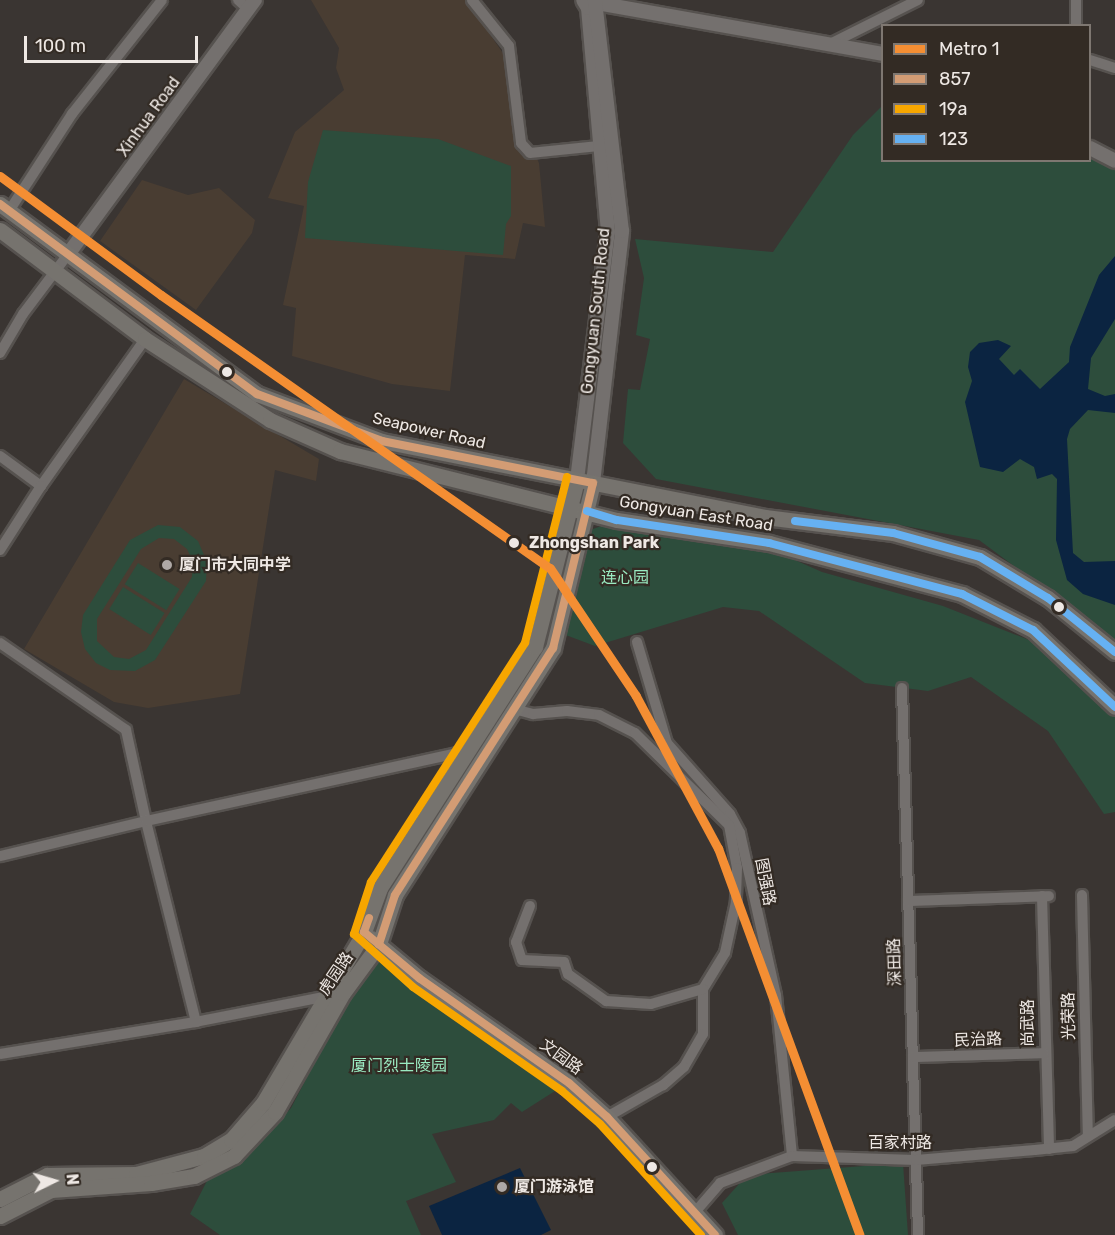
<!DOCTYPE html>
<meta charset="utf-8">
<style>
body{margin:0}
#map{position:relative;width:1115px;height:1235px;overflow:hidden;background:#3a3532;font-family:Rubik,"Noto Sans SC",sans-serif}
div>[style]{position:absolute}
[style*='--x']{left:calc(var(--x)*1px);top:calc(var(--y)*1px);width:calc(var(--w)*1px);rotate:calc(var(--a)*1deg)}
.built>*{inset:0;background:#493d32}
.green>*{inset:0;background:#2d4d3c;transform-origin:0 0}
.water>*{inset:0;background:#0b2441}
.roads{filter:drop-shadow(2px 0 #56524f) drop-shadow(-2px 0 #56524f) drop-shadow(0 2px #56524f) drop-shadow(0 -2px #56524f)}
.minor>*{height:10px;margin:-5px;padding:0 5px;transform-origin:5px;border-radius:5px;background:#74706e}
.tertiary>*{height:14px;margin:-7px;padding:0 7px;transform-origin:7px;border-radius:7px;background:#74706e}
.secondary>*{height:15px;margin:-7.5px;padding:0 7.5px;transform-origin:7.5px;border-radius:7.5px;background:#76736e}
.bus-1>*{height:8px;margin:-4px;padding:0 4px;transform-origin:4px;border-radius:4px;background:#d39c74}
.bus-2>*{height:8px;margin:-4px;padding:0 4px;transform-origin:4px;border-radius:4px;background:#f7a600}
.bus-3>*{height:8px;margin:-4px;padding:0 4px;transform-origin:4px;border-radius:4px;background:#66b1f2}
.metro-1>*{height:9px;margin:-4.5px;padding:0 4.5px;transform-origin:4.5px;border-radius:4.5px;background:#f48e33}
.dots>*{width:16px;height:16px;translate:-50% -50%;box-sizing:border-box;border:3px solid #332b24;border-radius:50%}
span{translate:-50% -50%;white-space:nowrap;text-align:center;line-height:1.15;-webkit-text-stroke:4.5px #332b24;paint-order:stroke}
.street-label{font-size:16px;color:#eee8e4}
.stop-label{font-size:16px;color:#eee8e4;font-weight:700}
.left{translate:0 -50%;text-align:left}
.poi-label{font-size:16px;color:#eee8e4;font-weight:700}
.park-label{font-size:16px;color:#9aeac1}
.legend{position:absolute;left:881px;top:24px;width:210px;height:138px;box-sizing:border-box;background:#332b24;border:2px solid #7e7771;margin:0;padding:8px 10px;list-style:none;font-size:18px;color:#eee8e4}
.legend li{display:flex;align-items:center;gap:12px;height:30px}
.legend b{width:30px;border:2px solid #7e7771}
.north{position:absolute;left:24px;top:1151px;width:60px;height:60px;-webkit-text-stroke:4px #332b24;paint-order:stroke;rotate:85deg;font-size:16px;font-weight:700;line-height:24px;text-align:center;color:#eee8e4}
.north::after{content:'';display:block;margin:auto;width:21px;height:27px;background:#eee8e4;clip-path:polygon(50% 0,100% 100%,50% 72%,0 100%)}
.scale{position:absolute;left:24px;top:36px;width:174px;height:27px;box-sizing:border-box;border:3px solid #eee8e4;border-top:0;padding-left:8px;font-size:18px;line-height:21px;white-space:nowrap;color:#eee8e4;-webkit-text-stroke:4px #332b24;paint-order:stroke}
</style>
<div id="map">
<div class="built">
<i style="clip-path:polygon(311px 0,466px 0,512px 66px,527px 137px,539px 163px,545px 227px,523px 223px,515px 259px,465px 255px,450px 391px,392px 384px,292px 356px,296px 308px,283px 305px,304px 206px,268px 198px,295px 132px,344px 90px,336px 68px,339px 48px)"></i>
<i style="clip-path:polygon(142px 180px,188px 195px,219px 188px,255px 220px,252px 233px,196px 310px,100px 241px)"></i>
<i style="clip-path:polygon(184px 379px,319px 459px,316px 481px,275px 470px,240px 694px,148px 708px,114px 702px,24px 649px)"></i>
</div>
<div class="green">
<i style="clip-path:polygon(882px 106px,882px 160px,1090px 160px,1090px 155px,1115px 169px,1115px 641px,979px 540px,656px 479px,623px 443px,628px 389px,640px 390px,650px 339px,636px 335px,644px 278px,635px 239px,773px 252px,853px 135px)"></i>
<i style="clip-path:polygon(323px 130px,438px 139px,511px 166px,511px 216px,506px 224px,503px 255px,305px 238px,308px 182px)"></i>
<i style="clip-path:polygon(621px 519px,770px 549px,822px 572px,943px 606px,1029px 640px,1115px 709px,1115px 812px,1104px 814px,1048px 731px,971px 677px,928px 691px,865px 683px,759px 611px,723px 607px,595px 646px,555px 631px,579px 534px)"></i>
<i style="clip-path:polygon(evenodd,158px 525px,180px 527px,198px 541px,207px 562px,206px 581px,155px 660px,135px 671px,110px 670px,96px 663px,85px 649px,81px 632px,83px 615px,130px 540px,158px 525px,159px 538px,174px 539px,187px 549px,193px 562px,192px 577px,146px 650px,129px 659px,114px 657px,97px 641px,97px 619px,141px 549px,159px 538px)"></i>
<i style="left:138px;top:563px;width:49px;height:25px;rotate:32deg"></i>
<i style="left:123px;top:587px;width:49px;height:26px;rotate:32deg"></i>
<i style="clip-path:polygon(374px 949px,555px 1091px,522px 1112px,511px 1103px,494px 1120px,432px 1134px,456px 1182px,406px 1201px,421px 1235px,220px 1235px,190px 1214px,210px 1175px,256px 1145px,291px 1108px)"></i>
<i style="clip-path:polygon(903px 1163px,908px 1235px,738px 1235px,722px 1203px,747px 1175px)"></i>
</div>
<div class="water">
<i style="clip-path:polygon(1115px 256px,1115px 319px,1091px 358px,1088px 389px,1105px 396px,1115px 394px,1115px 413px,1088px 410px,1070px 429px,1067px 439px,1073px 553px,1084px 562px,1115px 561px,1115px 605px,1083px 594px,1067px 580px,1056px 540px,1057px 479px,1052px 474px,1037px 479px,1034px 467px,1020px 459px,1003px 472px,980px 467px,965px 402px,972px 381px,968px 367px,970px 352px,979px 343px,998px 340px,1011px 346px,999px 359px,1014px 375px,1020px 369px,1040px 389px,1069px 362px,1070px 347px,1099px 275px)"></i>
<i style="clip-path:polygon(520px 1168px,551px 1230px,541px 1235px,442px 1235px,429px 1206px)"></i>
</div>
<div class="roads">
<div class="minor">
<i style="--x:238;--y:0;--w:13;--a:42"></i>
<i style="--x:472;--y:0;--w:59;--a:51.2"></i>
<i style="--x:509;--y:46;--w:98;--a:82.9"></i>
<i style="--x:521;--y:143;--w:13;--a:48"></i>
<i style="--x:530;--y:153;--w:69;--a:-5.8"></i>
<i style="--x:1076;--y:0;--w:26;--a:90"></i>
<i style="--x:832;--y:43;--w:96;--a:-26.6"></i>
<i style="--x:1090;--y:60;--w:26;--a:18"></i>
<i style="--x:9;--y:211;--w:116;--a:-57"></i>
<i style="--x:72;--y:114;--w:145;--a:-51.7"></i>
<i style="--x:0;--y:353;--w:45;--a:-59.5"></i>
<i style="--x:23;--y:314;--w:76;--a:-53"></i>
<i style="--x:0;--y:456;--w:51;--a:36.2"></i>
<i style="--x:41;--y:486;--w:180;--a:-54.7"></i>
<i style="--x:0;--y:550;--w:76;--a:-57.4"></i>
<i style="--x:637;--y:642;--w:105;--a:73.5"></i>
<i style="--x:667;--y:743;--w:95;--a:48.4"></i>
<i style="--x:730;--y:814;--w:21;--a:62"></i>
<i style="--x:740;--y:833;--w:166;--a:77.5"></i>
<i style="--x:776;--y:995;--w:162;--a:84.3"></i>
<i style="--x:0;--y:643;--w:153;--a:34.6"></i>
<i style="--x:126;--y:730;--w:93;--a:77.6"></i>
<i style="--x:146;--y:821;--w:150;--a:166.5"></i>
<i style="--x:902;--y:688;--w:547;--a:88.32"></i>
<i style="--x:514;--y:709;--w:20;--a:15"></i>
<i style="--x:533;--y:714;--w:34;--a:-5"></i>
<i style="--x:567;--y:711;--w:32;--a:7"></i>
<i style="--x:599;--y:715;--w:40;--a:26.6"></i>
<i style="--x:635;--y:733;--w:132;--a:44.4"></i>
<i style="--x:729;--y:825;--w:44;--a:79.5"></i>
<i style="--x:737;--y:868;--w:34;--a:92"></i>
<i style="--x:736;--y:902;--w:52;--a:102.2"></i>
<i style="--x:725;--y:953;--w:42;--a:121.4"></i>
<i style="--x:703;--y:989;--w:45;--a:90"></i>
<i style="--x:703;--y:1034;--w:38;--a:120"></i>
<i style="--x:684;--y:1067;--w:28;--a:139"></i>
<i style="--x:663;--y:1085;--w:64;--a:150.3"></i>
<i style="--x:1082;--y:895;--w:241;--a:88.6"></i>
<i style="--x:1042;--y:896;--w:253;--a:88.4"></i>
<i style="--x:908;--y:901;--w:141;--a:-2"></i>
<i style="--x:530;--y:906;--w:39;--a:111"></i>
<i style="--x:516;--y:942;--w:19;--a:72"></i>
<i style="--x:522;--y:960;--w:42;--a:2.7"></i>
<i style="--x:564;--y:962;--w:13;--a:72"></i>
<i style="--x:568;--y:974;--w:47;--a:35.4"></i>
<i style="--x:606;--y:1001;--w:45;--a:3.8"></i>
<i style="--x:651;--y:1004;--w:54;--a:-16.1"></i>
<i style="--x:328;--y:996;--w:135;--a:168.9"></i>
<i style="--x:196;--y:1022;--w:207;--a:-104"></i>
<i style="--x:146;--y:821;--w:333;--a:-12.3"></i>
<i style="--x:0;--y:1054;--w:199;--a:-9.3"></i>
<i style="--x:913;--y:1057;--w:131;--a:-1.7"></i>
<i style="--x:696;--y:1211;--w:37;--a:-49"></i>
<i style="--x:720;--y:1183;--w:77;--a:-20.6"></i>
<i style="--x:792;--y:1156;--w:124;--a:1.8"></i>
<i style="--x:916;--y:1160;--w:119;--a:-4.8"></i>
<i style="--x:1035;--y:1150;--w:38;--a:-6"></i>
<i style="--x:1073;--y:1146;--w:49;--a:-31.8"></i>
</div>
<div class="tertiary">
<i style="--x:597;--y:3;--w:290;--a:10.1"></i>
<i style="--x:1090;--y:148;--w:28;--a:27"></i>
<i style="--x:69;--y:253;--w:314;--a:-53.7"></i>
<i style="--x:577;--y:480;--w:250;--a:-82.9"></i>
<i style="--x:608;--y:232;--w:225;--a:-95.1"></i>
<i style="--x:588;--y:8;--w:9;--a:-122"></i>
<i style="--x:593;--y:483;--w:254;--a:-83.4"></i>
<i style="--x:622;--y:231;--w:233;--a:-96.7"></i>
</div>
<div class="secondary">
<i style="--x:0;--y:204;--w:320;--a:36.5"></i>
<i style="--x:257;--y:394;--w:134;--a:20.6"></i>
<i style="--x:382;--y:441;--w:390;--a:11.2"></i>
<i style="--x:765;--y:517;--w:129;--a:7.1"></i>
<i style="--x:893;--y:533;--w:90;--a:15.4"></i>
<i style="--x:980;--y:557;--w:79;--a:31.1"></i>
<i style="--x:1048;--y:598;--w:86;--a:38.9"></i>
<i style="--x:0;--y:230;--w:181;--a:36.9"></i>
<i style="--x:145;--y:339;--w:149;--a:32.9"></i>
<i style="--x:270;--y:420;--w:77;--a:23.9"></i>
<i style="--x:340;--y:451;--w:285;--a:14"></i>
<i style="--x:617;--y:520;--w:154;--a:8.6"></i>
<i style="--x:769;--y:543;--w:200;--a:14.8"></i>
<i style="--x:962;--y:594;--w:80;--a:26.9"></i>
<i style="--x:1033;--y:630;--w:112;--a:43.2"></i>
<i style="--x:371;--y:938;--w:62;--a:39.8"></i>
<i style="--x:419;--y:978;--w:183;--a:35"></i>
<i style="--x:569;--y:1083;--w:51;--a:41.8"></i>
<i style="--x:607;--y:1117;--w:160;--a:47.5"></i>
<i style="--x:0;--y:1199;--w:53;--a:-27.1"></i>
<i style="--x:47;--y:1175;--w:89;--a:-0.6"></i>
<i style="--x:136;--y:1174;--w:70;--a:-14.8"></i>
<i style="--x:204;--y:1156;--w:31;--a:-31"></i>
<i style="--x:231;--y:1140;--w:49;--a:-49.1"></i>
<i style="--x:263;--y:1103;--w:199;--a:-59.4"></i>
<i style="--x:364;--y:932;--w:47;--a:-70"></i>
<i style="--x:380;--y:888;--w:287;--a:-57.3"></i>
<i style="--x:535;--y:647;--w:172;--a:-75.9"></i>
<i style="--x:0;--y:1216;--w:57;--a:-27"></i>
<i style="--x:51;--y:1190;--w:100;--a:-4"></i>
<i style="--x:151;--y:1183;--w:44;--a:-9.2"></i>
<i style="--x:194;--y:1176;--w:45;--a:-26.6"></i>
<i style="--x:234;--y:1156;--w:60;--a:-47"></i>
<i style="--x:275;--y:1112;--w:137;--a:-60.3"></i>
<i style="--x:343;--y:993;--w:61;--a:-53.7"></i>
<i style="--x:379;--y:944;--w:52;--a:-71.9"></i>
<i style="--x:395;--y:895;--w:293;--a:-57.4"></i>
<i style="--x:553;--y:648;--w:170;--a:-76.4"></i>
</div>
</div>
<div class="bus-1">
<i style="--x:0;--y:204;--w:320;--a:36.5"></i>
<i style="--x:257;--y:394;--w:134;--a:20.6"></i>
<i style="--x:382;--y:441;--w:215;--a:11.3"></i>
<i style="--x:593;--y:483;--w:170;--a:103.6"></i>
<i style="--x:553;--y:648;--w:293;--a:122.6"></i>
<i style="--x:395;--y:895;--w:52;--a:108.1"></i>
<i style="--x:369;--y:918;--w:15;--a:110"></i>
<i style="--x:364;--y:932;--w:72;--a:39.9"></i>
<i style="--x:419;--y:978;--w:183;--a:35"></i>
<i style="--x:569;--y:1083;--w:51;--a:41.8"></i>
<i style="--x:607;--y:1117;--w:160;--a:47.5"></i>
</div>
<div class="bus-2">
<i style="--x:567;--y:477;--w:171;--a:104.2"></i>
<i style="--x:525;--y:643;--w:284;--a:122.8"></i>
<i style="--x:371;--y:882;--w:55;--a:108.1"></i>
<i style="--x:354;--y:934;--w:79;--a:41.9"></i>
<i style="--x:413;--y:987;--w:182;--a:34.9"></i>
<i style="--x:562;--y:1091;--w:50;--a:41"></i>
<i style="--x:600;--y:1124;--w:150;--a:47.7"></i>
</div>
<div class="bus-3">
<i style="--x:587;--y:511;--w:31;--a:17"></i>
<i style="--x:617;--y:520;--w:154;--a:8.6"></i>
<i style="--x:769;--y:543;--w:200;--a:14.8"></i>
<i style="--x:962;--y:594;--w:80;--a:26.9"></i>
<i style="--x:1033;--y:630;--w:112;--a:43.2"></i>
<i style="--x:795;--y:521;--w:99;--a:7"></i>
<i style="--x:893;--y:533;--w:90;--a:15.4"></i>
<i style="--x:980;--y:557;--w:79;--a:31.1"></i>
<i style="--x:1048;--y:598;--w:86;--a:38.9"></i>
</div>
<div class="metro-1">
<i style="--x:0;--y:176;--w:200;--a:36.5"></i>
<i style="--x:161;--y:295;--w:475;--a:35.1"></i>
<i style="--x:550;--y:568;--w:154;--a:56.1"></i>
<i style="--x:636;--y:696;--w:173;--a:61.7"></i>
<i style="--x:718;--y:848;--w:412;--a:69.9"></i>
</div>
<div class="dots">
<i style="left:227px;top:372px;background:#eee8e4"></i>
<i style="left:514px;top:543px;background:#eee8e4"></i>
<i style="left:167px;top:565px;background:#afa9a6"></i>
<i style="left:1059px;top:607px;background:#eee8e4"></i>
<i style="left:652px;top:1167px;background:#eee8e4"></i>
<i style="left:502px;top:1187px;background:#afa9a6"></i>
</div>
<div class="street-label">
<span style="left:149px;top:117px;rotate:-54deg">Xinhua Road</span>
<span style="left:596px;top:311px;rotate:-84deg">Gongyuan South Road</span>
<span style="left:429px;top:431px;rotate:13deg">Seapower Road</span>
<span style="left:696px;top:514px;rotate:9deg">Gongyuan East Road</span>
<span style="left:765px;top:882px;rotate:79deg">图强路</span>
<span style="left:895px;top:962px;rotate:-92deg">深田路</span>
<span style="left:336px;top:974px;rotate:-56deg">虎园路</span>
<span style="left:1069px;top:1016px;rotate:-91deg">光荣路</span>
<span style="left:1028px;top:1023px;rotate:-90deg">尚武路</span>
<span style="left:978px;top:1040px;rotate:-2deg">民治路</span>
<span style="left:561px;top:1057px;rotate:36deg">文园路</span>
<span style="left:900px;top:1143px">百家村路</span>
</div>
<div class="stop-label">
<span class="left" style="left:529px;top:543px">Zhongshan Park</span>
</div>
<div class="poi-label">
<span class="left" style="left:179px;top:565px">厦门市大同中学</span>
<span class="left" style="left:514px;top:1187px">厦门游泳馆</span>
</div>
<div class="park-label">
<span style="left:625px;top:578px">连心园</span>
<span style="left:399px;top:1066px">厦门烈士陵园</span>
</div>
<ul class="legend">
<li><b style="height:8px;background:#f48e33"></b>Metro 1</li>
<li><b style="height:8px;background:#d39c74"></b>857</li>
<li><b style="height:8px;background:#f7a600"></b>19a</li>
<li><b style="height:8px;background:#66b1f2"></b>123</li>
</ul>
<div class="north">N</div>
<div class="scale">100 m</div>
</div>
